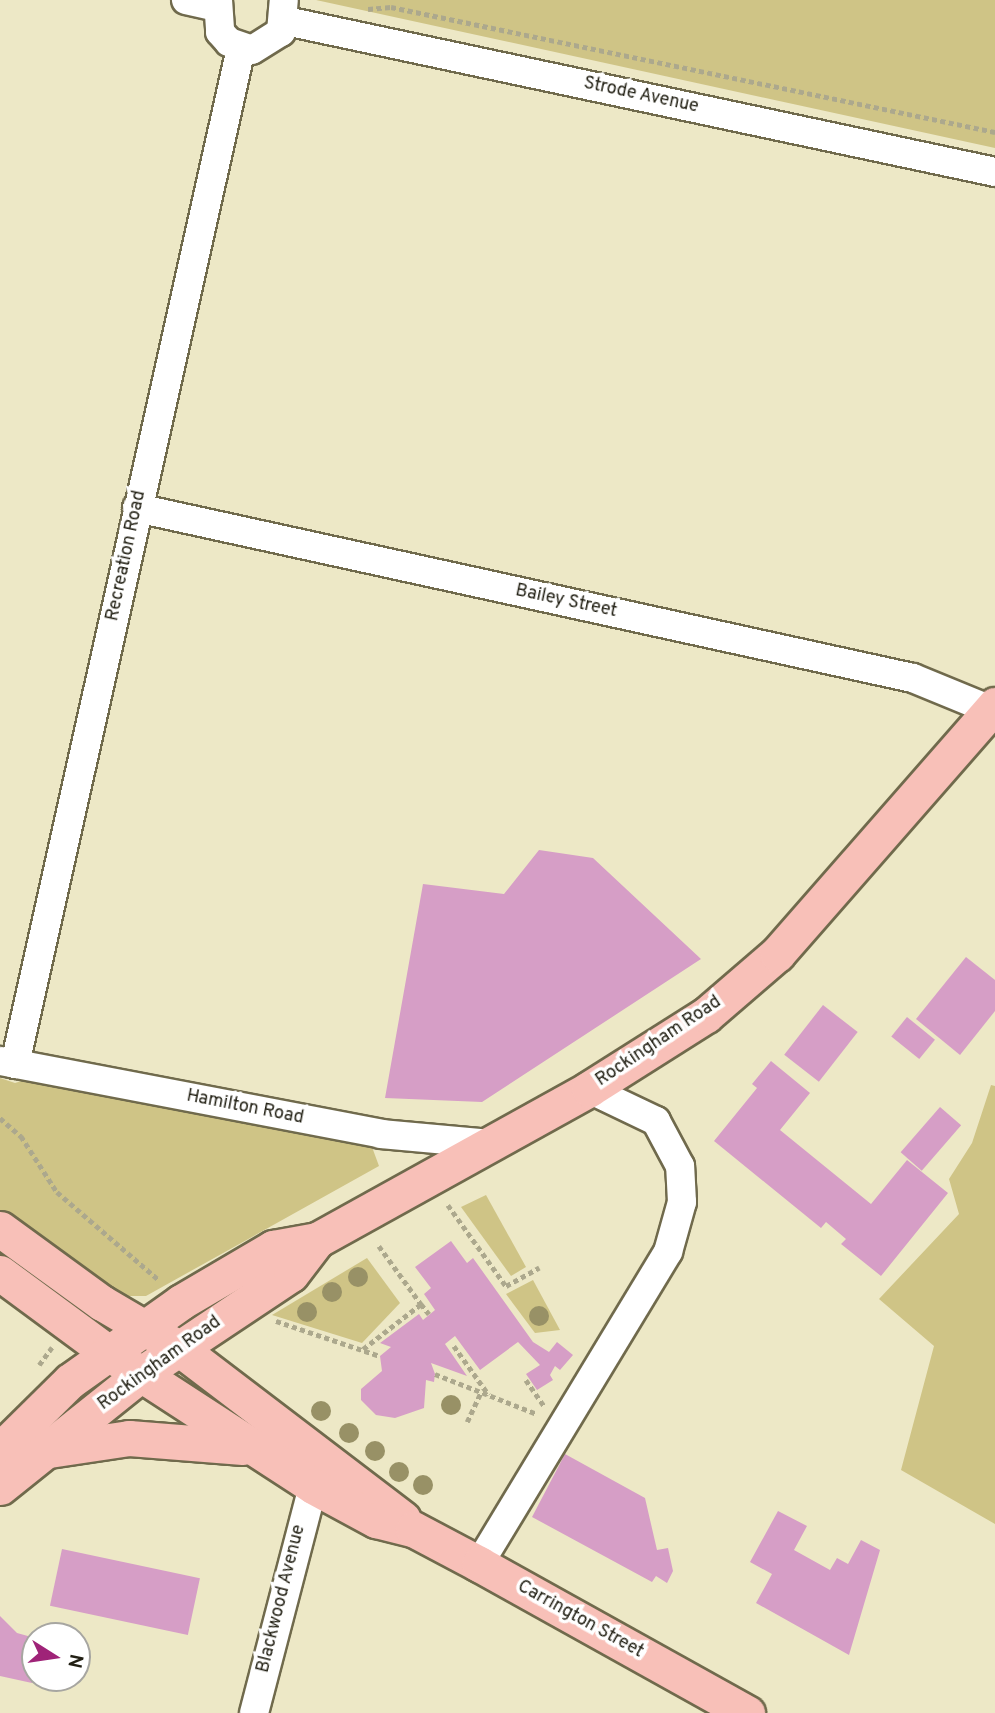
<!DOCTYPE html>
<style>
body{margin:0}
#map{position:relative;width:995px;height:1713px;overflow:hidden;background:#ede8c6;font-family:Overpass,sans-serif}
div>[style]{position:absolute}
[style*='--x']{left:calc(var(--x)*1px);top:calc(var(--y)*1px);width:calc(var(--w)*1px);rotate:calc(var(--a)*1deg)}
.green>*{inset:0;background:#cfc486}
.building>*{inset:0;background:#d69ec6;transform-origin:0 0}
.path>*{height:4.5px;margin-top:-2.25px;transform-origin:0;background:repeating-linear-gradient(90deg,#aca88d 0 5px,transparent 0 8.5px)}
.roads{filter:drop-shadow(2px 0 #706a4c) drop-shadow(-2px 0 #706a4c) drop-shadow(0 2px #706a4c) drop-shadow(0 -2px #706a4c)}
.minor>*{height:28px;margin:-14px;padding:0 14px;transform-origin:14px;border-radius:14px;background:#fff}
.major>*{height:35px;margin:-17.5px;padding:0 17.5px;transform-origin:17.5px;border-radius:17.5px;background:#f8c0b8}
.trees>*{width:20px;height:20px;margin:-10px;border-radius:50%;background:#989166}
span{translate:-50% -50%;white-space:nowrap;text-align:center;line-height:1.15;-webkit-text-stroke:7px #fff;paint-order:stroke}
.street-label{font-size:18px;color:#222014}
.north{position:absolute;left:21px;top:1622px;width:70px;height:70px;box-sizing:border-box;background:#fff;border:2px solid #a7a6a1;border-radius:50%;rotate:102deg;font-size:19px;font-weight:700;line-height:28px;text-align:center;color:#222014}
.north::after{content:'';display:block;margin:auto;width:24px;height:32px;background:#9f2378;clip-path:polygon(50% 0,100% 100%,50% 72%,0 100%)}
</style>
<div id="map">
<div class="green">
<i style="clip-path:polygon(316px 0,995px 0,995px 148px)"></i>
<i style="clip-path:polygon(0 1078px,15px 1083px,31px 1078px,372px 1147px,379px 1166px,146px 1296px,122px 1296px,0 1210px)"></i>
<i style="clip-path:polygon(991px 1085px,995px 1086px,995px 1524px,901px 1470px,934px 1346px,879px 1299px,959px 1214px,949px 1179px,972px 1143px)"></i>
<i style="clip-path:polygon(486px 1195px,526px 1267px,511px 1276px,461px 1207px)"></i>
<i style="clip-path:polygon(367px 1258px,400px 1303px,362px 1343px,272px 1315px)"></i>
<i style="clip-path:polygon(533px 1280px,560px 1330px,535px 1333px,506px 1294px)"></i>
</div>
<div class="building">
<i style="clip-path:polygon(539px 850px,593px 858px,701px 959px,482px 1102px,385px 1098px,423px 884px,504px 894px)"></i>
<i style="clip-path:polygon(966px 957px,995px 980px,995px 1011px,960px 1055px,916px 1019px)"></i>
<i style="left:823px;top:1005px;width:44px;height:63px;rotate:38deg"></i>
<i style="left:907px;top:1017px;width:36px;height:25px;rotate:39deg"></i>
<i style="clip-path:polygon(771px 1061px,810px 1093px,780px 1130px,871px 1204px,907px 1160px,948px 1193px,881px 1276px,841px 1244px,846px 1239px,826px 1222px,821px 1228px,714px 1141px,757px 1088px,752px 1084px)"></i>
<i style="left:940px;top:1107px;width:28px;height:60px;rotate:41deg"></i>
<i style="clip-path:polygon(451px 1241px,467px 1263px,473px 1258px,533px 1342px,549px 1352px,557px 1342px,573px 1355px,560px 1370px,555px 1366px,550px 1375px,553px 1380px,537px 1390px,526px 1374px,540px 1365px,518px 1342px,480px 1370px,455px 1336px,445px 1344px,467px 1376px,431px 1363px,435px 1374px,434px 1382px,426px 1380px,424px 1408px,395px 1418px,376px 1415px,361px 1400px,361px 1389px,382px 1371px,380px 1356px,391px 1347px,380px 1343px,419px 1314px,423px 1320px,435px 1310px,424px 1294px,431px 1288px,415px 1267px)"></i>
<i style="clip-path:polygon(565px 1454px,645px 1498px,657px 1550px,668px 1548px,673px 1571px,667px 1583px,656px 1576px,652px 1582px,532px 1517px)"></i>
<i style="clip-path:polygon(778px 1511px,807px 1526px,794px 1550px,830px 1570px,837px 1558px,848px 1564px,861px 1540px,880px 1550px,849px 1655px,756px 1603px,772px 1574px,750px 1562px)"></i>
<i style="left:62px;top:1549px;width:141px;height:58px;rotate:12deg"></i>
<i style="clip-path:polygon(0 1616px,17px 1633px,35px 1638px,32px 1683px,0 1676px)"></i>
</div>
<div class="path">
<i style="--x:368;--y:9;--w:23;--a:-5"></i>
<i style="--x:391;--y:7;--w:617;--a:11.69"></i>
<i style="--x:0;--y:1118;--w:28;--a:41"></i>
<i style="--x:21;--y:1136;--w:67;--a:57.3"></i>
<i style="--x:57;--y:1192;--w:135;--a:40.8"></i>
<i style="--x:448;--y:1205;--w:100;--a:54.4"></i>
<i style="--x:506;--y:1286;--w:38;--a:-29"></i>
<i style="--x:379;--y:1246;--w:72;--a:54.1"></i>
<i style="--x:276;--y:1321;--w:110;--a:18.6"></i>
<i style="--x:454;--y:1346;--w:60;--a:54.5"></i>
<i style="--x:363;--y:1349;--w:73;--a:-37.8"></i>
<i style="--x:421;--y:1304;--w:13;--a:51"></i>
<i style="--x:39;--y:1365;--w:22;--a:-54"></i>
<i style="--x:435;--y:1374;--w:110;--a:21.4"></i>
<i style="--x:526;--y:1380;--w:32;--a:55"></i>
<i style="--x:467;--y:1422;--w:33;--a:-65"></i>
</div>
<div class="roads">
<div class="minor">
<i style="--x:186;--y:0;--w:31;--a:13"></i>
<i style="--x:218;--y:0;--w:32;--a:86"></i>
<i style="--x:220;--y:32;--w:13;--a:48"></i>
<i style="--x:229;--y:42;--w:24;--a:19"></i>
<i style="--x:252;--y:50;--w:34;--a:-32"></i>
<i style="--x:281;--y:32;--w:32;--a:-85"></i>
<i style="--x:286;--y:21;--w:725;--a:12.02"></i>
<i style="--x:137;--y:508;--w:794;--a:12.36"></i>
<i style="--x:913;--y:678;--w:84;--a:22.3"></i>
<i style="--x:0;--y:1061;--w:388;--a:10.8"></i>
<i style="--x:381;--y:1134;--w:110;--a:5.2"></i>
<i style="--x:15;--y:1064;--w:1041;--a:-77.46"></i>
<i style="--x:479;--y:1564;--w:365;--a:-58.8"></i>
<i style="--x:668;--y:1252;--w:52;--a:-74.4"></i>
<i style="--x:682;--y:1202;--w:36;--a:-93"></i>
<i style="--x:680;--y:1166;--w:51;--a:-118.1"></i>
<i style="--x:656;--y:1121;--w:74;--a:-154.5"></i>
<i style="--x:254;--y:1713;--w:235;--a:-75.4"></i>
</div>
<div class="major">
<i style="--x:0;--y:1229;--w:126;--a:36"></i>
<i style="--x:102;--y:1303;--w:91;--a:30.5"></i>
<i style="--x:180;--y:1349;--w:280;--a:37.3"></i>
<i style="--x:0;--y:1273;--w:133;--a:36.4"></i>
<i style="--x:107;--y:1352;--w:246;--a:33"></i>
<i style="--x:313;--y:1486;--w:72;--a:28.4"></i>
<i style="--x:376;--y:1520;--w:38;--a:14"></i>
<i style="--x:413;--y:1529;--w:75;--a:27.9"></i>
<i style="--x:479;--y:1564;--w:307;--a:29.1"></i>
<i style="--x:0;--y:1450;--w:98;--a:-44.6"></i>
<i style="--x:70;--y:1381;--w:136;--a:-35.4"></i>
<i style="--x:181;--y:1302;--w:107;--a:-30.4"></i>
<i style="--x:273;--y:1248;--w:45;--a:-10.3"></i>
<i style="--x:317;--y:1240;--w:311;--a:-29"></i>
<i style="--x:589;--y:1089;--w:138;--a:-32.3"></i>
<i style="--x:706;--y:1015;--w:94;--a:-40.7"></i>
<i style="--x:777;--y:954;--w:331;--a:-48.8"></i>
<i style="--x:49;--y:1450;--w:81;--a:-8.5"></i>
<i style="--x:129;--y:1438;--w:114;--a:4.5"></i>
<i style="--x:0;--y:1487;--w:181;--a:-38.7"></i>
<i style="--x:141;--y:1374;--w:180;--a:-33.7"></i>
<i style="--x:291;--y:1274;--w:43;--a:-52.6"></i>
</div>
</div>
<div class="trees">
<i style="left:358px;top:1277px"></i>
<i style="left:332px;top:1292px"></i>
<i style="left:307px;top:1312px"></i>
<i style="left:539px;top:1316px"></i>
<i style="left:451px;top:1405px"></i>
<i style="left:321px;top:1411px"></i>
<i style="left:349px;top:1433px"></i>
<i style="left:375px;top:1451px"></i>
<i style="left:399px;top:1472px"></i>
<i style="left:423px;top:1485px"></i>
</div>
<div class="street-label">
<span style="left:641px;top:96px;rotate:12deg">Strode Avenue</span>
<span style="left:127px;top:556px;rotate:-78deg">Recreation Road</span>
<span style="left:566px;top:602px;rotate:12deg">Bailey Street</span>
<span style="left:659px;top:1042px;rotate:-34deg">Rockingham Road</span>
<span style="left:245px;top:1108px;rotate:11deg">Hamilton Road</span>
<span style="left:160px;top:1364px;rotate:-36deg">Rockingham Road</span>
<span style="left:282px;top:1599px;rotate:-76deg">Blackwood Avenue</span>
<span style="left:580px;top:1620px;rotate:29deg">Carrington Street</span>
</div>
<div class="north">N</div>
</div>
